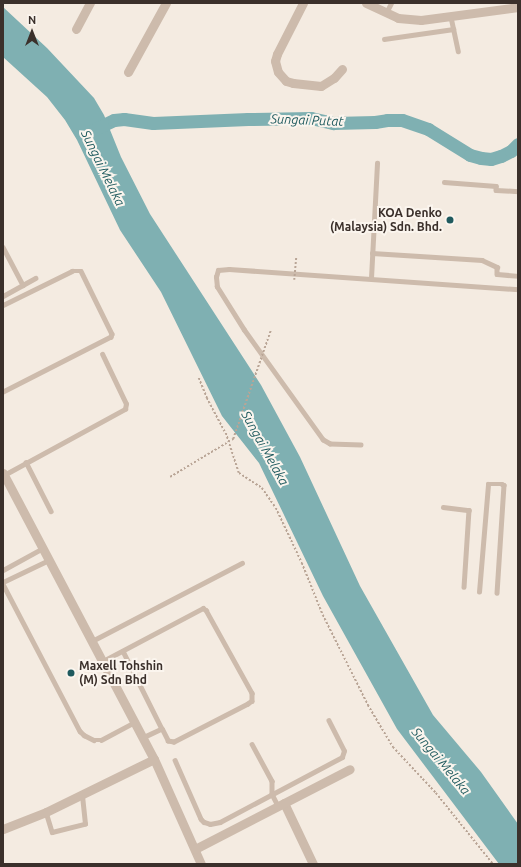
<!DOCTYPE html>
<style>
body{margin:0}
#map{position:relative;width:521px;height:867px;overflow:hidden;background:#f4ebe1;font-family:Ubuntu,sans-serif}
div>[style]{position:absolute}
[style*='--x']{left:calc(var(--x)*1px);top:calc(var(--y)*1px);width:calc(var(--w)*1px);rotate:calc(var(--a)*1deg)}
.water>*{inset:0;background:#7fb0b2}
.river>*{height:13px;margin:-6.5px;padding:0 6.5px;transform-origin:6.5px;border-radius:6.5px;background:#7fb0b2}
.path>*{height:1.5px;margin-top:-0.75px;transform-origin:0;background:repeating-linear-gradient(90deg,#b9a596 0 2px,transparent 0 4px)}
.lane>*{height:4.5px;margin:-2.25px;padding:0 2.25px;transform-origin:2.25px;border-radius:2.25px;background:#cdbbac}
.street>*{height:9px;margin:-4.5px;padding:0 4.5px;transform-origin:4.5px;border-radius:4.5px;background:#cdbbac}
.path-bridge>*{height:1.5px;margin-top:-0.75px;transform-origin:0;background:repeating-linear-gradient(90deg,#b9a596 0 2px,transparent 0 4px)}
.dots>*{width:11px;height:11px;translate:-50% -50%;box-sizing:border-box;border:2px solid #fbf5ee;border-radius:50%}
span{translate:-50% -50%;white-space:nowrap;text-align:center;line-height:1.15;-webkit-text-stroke:4px #fbf5ee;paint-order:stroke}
.poi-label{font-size:12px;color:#3b302b;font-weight:700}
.right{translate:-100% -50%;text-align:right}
.left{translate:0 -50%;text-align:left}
.water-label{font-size:13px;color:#1f5a5e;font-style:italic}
.frame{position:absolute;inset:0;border:4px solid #3b302b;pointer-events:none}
.north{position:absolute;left:12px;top:12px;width:40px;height:40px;-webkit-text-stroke:3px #fbf5ee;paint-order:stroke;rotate:0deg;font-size:11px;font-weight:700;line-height:16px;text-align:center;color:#3b302b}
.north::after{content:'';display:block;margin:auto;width:14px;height:18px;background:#3b302b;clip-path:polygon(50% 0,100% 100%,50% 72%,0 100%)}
</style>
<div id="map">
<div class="water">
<i style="clip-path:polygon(3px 7px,47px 48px,94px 98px,104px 115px,121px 157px,150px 214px,261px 385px,300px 457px,360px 586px,433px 715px,481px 772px,518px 824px,518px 864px,499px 864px,397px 729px,323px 596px,259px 463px,222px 416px,161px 292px,120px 230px,77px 140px,65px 120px,47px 97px,3px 57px)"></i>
</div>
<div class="river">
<i style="--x:91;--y:131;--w:25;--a:-26"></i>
<i style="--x:114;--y:120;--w:10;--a:-6"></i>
<i style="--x:124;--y:119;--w:29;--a:8"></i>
<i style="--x:153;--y:123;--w:95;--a:-2.4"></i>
<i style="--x:248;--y:119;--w:63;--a:-0.9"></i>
<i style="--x:311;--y:118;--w:23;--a:13"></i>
<i style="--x:333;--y:123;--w:42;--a:-1.4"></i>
<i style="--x:375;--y:122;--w:12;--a:-9"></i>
<i style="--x:387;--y:120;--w:15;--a:0"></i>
<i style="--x:402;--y:120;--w:28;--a:19"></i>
<i style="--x:428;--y:129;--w:49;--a:31.8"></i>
<i style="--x:470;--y:155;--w:11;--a:15"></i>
<i style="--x:481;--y:158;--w:10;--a:6"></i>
<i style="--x:491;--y:159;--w:10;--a:-17"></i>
<i style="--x:501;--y:156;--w:11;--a:-27"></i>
<i style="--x:511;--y:151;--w:10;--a:-45"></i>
</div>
<div class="path">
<i style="--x:199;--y:378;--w:22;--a:68"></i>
<i style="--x:207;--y:398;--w:40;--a:62"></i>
<i style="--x:226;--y:433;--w:42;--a:72"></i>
<i style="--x:239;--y:473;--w:27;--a:33"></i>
<i style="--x:262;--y:488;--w:24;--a:55"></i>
<i style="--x:276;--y:508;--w:61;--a:64.7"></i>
<i style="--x:302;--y:563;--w:56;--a:68"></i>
<i style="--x:323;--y:615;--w:101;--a:63.4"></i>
<i style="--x:368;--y:705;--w:49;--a:59.2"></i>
<i style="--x:393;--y:747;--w:63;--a:46.9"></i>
<i style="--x:436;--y:793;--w:91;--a:51.2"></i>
</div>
<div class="lane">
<i style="--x:386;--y:13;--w:11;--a:-63"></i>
<i style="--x:451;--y:17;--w:35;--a:78"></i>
<i style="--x:384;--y:39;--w:70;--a:-8.2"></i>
<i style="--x:444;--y:182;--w:52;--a:4.4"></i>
<i style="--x:496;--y:186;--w:4;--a:90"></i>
<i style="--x:496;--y:190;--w:22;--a:3"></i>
<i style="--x:3;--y:247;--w:43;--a:62.2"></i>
<i style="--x:372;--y:253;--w:110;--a:3.6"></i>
<i style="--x:482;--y:260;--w:17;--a:25"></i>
<i style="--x:497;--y:267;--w:7;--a:90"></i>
<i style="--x:497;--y:274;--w:21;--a:5"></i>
<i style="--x:371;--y:278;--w:115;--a:-87"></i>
<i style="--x:3;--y:296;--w:37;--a:-29"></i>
<i style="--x:3;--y:305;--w:77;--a:-26.2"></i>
<i style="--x:72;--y:271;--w:9;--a:0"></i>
<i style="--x:81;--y:271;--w:70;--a:63.8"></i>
<i style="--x:112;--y:334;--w:3;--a:108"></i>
<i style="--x:111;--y:337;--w:121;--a:153"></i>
<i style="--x:361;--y:445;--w:31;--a:-178"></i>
<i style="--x:330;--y:444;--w:8;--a:-150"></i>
<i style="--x:323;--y:440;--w:135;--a:-125.7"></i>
<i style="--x:244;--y:330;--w:51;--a:-122.1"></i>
<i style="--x:217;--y:287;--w:10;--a:-96"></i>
<i style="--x:216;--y:277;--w:7;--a:-74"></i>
<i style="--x:218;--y:270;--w:11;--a:-5"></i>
<i style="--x:229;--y:269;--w:290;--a:4"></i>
<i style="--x:26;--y:462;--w:55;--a:63"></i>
<i style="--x:4;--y:475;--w:138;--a:-28.6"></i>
<i style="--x:125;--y:409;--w:5;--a:-79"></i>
<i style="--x:126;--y:404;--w:55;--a:-115.6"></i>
<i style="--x:443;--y:507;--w:26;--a:7"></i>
<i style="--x:469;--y:510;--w:77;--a:93.7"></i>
<i style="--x:3;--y:570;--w:46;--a:-28.8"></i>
<i style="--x:3;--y:582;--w:51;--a:-25.6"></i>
<i style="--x:3;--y:584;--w:166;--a:62.4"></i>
<i style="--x:80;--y:731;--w:6;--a:45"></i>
<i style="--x:84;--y:735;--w:11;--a:27"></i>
<i style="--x:94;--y:740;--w:7;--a:0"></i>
<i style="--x:101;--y:740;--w:38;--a:-28"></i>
<i style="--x:479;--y:592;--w:108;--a:-85.2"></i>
<i style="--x:488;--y:484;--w:14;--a:0"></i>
<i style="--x:502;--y:484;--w:2;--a:27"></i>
<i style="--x:504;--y:485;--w:108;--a:93.7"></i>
<i style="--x:92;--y:641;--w:169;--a:-27.5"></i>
<i style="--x:123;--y:651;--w:87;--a:63.4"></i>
<i style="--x:103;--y:661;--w:113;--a:-27.9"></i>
<i style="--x:203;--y:608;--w:4;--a:34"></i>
<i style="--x:206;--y:610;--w:95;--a:61"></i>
<i style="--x:252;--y:693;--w:8;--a:90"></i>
<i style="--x:252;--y:701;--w:5;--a:143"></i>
<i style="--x:248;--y:704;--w:83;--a:152.8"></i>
<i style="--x:174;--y:742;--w:6;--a:-171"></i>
<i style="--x:168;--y:741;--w:13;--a:-117"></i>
<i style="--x:162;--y:729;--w:21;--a:155"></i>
<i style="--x:252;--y:744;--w:42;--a:61.6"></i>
<i style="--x:272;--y:781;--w:13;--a:90"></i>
<i style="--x:272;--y:794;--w:13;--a:63"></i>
<i style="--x:175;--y:760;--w:64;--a:66.2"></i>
<i style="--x:201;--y:819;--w:4;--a:45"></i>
<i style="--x:204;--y:822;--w:6;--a:18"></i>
<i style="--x:210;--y:824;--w:10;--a:-11"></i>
<i style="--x:220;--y:822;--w:138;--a:-28"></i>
<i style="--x:342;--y:757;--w:6;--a:-72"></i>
<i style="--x:344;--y:751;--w:34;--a:-117"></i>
<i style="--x:46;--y:812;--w:21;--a:73"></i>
<i style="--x:52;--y:832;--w:34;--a:-14"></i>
<i style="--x:85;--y:824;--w:30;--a:-96"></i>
</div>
<div class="street">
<i style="--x:303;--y:3;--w:57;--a:117"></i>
<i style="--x:277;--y:54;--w:7;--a:106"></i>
<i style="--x:275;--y:61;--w:11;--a:75"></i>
<i style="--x:278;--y:72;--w:12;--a:48"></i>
<i style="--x:286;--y:81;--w:7;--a:16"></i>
<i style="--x:293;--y:83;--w:28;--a:6"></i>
<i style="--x:321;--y:86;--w:15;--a:-32"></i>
<i style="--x:334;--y:78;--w:12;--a:-48"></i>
<i style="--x:366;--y:3;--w:35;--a:25"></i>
<i style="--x:398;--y:18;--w:23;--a:5"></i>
<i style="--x:421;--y:20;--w:98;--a:-7.6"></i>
<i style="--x:76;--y:29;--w:30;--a:-62"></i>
<i style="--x:128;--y:72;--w:79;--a:-61.2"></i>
<i style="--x:3;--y:473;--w:323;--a:62.2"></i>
<i style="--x:154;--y:759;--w:115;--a:65.9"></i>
<i style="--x:284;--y:803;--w:68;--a:64.6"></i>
<i style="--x:3;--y:829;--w:46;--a:-21.6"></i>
<i style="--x:46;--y:812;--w:120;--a:-26.1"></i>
<i style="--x:195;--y:849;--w:174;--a:-27.3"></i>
</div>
<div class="path-bridge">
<i style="--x:294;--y:280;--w:22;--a:-85"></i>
<i style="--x:170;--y:477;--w:74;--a:-31.1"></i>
<i style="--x:233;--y:439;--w:116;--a:-70.9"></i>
</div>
<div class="dots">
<i style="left:450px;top:220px;background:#1f5a5e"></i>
<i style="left:71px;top:673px;background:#1f5a5e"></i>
</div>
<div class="poi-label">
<span class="right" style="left:442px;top:220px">KOA Denko<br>(Malaysia) Sdn. Bhd.</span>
<span class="left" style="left:79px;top:673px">Maxell Tohshin<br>(M) Sdn Bhd</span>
</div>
<div class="water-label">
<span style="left:307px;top:120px;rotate:2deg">Sungai Putat</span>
<span style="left:103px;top:168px;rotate:64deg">Sungai Melaka</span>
<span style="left:265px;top:448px;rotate:61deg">Sungai Melaka</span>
<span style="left:441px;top:761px;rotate:50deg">Sungai Melaka</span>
</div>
<div class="frame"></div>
<div class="north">N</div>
</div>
